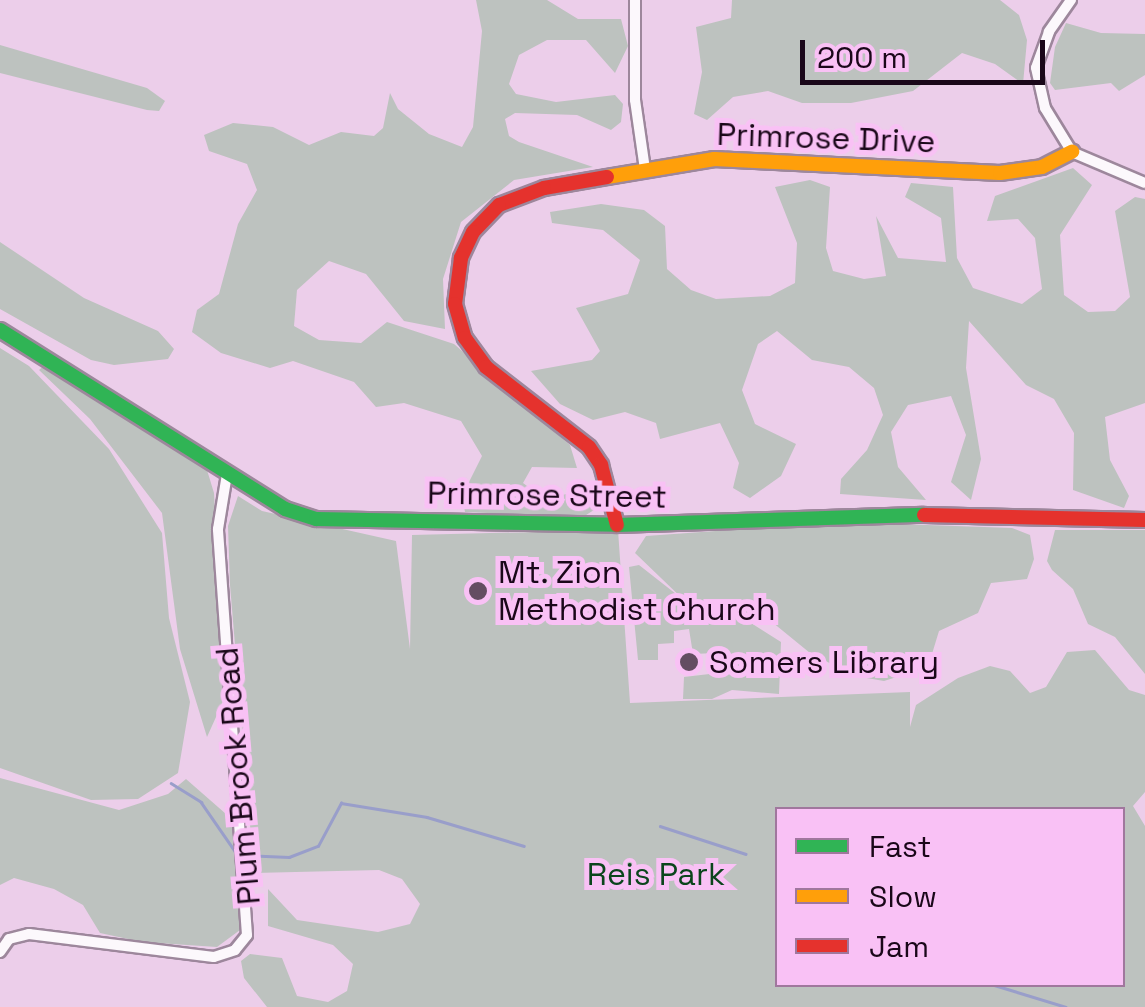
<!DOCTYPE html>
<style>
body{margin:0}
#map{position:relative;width:1145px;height:1007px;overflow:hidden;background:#ecceea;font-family:"Space Grotesk",sans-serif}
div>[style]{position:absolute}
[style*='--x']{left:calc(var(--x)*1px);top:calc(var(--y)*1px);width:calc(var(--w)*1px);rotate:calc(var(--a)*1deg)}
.green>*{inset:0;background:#bdc2bf}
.stream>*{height:2.5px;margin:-1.25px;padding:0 1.25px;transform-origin:1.25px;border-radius:1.25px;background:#999eca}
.roads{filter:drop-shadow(2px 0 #9d879c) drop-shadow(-2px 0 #9d879c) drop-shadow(0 2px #9d879c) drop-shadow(0 -2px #9d879c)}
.street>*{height:10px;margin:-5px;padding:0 5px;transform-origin:5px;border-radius:5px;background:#fcf8fc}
.fast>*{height:14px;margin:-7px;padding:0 7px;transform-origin:7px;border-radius:7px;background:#30b455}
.slow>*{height:14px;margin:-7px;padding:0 7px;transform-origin:7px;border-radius:7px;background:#ff9f0a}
.jam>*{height:14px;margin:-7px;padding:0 7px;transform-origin:7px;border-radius:7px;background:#e5322d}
.dots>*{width:28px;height:28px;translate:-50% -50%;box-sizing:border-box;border:5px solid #f9c1f5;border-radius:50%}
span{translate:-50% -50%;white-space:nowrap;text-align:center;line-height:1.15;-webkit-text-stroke:10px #f9c1f5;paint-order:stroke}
.street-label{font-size:32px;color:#1a0719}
.poi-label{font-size:32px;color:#1a0719}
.left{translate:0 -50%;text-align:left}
.park-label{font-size:32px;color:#0b451c}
.legend{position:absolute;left:775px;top:807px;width:350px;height:180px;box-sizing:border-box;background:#f9c1f5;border:2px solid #a0779d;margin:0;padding:12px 18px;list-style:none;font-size:30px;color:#1a0719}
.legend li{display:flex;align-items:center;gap:20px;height:50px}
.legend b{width:50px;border:2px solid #a0779d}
.scale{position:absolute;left:800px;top:40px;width:245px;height:45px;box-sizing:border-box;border:5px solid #1a0719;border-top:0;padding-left:12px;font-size:30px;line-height:35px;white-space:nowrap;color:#1a0719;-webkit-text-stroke:8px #f9c1f5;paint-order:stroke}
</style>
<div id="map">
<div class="green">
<i style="clip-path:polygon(476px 0,547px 0,578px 19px,621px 19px,628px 46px,615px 73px,586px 40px,547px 40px,519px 55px,509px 84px,516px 94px,556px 102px,615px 95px,623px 104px,621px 122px,611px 130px,577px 115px,515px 113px,505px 119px,509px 136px,519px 142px,593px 167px,514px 180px,461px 222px,443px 279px,445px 329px,404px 321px,366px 274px,329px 261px,297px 290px,294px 326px,319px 340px,361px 343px,387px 322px,454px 344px,570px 445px,577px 468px,532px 467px,523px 483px,546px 500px,593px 486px,597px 508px,583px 517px,465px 512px,462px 496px,482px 456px,461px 421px,404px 403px,376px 407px,354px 382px,293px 361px,270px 368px,221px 353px,192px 332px,197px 310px,219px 294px,238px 224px,257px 190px,247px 164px,209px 151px,204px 135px,233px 123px,273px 127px,309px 145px,341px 132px,374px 136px,383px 128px,390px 93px,398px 109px,429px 134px,462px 147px,473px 127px,482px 31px)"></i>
<i style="clip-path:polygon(732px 0,1000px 0,1019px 15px,1027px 40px,1023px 84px,995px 64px,962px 53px,913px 91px,851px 103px,802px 103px,768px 91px,733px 97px,707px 120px,694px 114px,702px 72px,696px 27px,731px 18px)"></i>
<i style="clip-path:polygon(1066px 23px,1101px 33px,1145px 34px,1145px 75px,1119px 91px,1111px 83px,1055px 90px,1050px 83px,1055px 47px)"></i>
<i style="clip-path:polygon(0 45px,147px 88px,165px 101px,159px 111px,147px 110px,0 73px)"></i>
<i style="clip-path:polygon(1073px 168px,1092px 185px,1060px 235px,1064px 295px,1088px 312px,1115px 311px,1130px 297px,1115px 211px,1135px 197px,1145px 199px,1145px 403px,1105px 417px,1110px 460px,1129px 496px,1124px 508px,1073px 490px,1074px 433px,1054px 399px,1026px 385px,969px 321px,966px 368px,981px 459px,971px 500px,951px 482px,966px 435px,951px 396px,908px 405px,891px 432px,898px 467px,926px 500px,840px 494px,841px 479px,867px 450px,883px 415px,874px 388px,849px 367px,812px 360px,777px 331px,758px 344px,742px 390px,755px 424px,796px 444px,781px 476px,750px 498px,733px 488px,739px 463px,720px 423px,660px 439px,656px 423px,625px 412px,593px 420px,560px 404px,531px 371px,592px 360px,600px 351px,576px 308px,628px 294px,640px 260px,603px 230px,552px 223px,550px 212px,601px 204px,644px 210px,665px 226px,667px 269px,691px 290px,716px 299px,770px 296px,795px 283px,797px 243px,775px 187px,810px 180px,830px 187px,826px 248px,833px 271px,864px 279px,886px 276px,876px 216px,898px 258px,946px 262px,941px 218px,905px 197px,911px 183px,953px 187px,957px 258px,973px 288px,1022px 304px,1042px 289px,1035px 238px,1018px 219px,987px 221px,995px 196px)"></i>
<i style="clip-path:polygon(0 242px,84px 298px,158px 331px,174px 349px,168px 359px,114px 365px,91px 360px,0 309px)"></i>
<i style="clip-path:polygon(0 348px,29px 366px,109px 449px,162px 533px,169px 618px,190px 702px,178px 773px,138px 799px,91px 800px,0 768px)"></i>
<i style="clip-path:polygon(46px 364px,207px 470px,214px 493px,225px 697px,207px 737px,180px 649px,162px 513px,90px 419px,39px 370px)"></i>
<i style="clip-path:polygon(evenodd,238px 496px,262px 511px,396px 541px,410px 649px,412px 535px,618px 530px,630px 703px,910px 692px,910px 727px,916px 705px,958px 678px,990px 666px,1010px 671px,1030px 693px,1046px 687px,1067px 652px,1095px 650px,1129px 690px,1145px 695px,1145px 792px,1133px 806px,1145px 826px,1145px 1007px,267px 1007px,244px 978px,241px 961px,250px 954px,282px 958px,297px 996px,328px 1002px,347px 991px,353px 964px,333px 945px,268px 926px,268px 889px,297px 920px,378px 932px,410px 924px,420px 904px,402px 879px,379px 870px,254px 873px,230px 585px,228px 526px,238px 496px,778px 810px,1122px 810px,1122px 984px,778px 984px,778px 810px)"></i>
<i style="clip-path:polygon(842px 522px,1012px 528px,1030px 535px,1034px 559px,1027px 579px,991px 583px,978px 613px,939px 631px,928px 667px,884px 681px,855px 676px,810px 653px,772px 622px,688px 604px,635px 553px,646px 536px)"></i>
<i style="clip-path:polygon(1055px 530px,1145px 530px,1145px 674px,1115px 637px,1088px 624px,1073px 589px,1052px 570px,1047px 561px)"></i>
<i style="clip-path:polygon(639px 565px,676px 594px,686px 617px,709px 612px,743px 618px,781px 642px,779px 694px,732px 690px,712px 699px,683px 699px,684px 677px,718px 673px,716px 653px,693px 654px,689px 629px,674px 631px,674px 643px,658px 644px,658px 660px,638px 660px,629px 567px)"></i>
<i style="clip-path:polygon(0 778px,119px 810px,168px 794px,186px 779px,226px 814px,237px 839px,240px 930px,217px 947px,142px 942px,100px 933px,83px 905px,54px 889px,14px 878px,0 885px)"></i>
</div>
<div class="stream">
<i style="--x:171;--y:783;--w:36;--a:32"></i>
<i style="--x:201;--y:802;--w:63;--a:55.3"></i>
<i style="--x:660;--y:826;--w:90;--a:18"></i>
<i style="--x:245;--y:855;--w:44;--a:2.6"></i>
<i style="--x:289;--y:857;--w:31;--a:-21"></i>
<i style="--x:318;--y:846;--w:49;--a:-61.9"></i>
<i style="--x:341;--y:803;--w:87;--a:9.2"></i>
<i style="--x:427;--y:817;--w:101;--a:16.6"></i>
<i style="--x:777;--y:881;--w:1;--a:0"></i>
<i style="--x:991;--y:984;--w:78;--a:17"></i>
</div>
<div class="roads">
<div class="street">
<i style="--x:635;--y:0;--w:100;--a:90"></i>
<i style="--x:635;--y:100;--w:70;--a:81.8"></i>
<i style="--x:1071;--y:0;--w:39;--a:125"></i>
<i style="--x:1049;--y:32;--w:38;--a:110"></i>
<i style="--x:1036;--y:68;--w:41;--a:77.3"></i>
<i style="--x:1045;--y:108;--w:52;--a:58.5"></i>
<i style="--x:1072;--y:152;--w:79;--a:23"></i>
<i style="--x:0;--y:952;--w:16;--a:-55"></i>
<i style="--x:9;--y:939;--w:21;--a:-14"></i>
<i style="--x:29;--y:934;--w:186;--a:7.1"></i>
<i style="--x:214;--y:957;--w:22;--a:-18"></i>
<i style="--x:235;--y:950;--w:19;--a:-51"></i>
<i style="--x:247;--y:935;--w:407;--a:-94.1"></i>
<i style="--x:218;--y:529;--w:56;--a:-80.7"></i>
</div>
<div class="fast">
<i style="--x:0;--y:330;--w:337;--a:32.1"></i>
<i style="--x:285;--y:509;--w:33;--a:18"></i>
<i style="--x:316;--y:519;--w:301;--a:1.1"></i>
<i style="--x:617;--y:525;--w:307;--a:-1.9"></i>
</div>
<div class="slow">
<i style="--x:607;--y:177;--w:109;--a:-9.5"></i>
<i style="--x:714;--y:159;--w:286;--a:2.8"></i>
<i style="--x:1000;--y:173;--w:42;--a:-8.1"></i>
<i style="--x:1042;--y:167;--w:34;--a:-27"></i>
</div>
<div class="jam">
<i style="--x:607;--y:177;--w:64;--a:170.1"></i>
<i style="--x:544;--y:188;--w:48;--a:159.3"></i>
<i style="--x:499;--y:205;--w:37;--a:134"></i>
<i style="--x:473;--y:232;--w:29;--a:115"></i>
<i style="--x:461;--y:258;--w:46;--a:97.4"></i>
<i style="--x:455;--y:304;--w:35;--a:74"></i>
<i style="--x:465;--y:338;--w:36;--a:54"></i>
<i style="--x:486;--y:367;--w:130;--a:37.8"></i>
<i style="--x:589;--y:447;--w:22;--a:56"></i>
<i style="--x:601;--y:465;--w:62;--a:75.1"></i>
<i style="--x:924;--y:515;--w:221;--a:1.3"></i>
</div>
</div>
<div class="dots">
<i style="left:478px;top:591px;background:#644d62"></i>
<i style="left:689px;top:662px;background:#644d62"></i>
</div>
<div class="street-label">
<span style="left:826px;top:138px;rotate:2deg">Primrose Drive</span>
<span style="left:547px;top:495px;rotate:1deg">Primrose Street</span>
<span style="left:238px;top:776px;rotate:-95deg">Plum Brook Road</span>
</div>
<div class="poi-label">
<span class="left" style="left:498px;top:591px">Mt. Zion<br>Methodist Church</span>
<span class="left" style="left:709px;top:662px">Somers Library</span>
</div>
<div class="park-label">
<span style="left:656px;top:874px">Reis Park</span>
</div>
<ul class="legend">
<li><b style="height:12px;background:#30b455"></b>Fast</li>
<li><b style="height:12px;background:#ff9f0a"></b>Slow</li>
<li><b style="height:12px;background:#e5322d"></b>Jam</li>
</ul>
<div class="scale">200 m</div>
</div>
